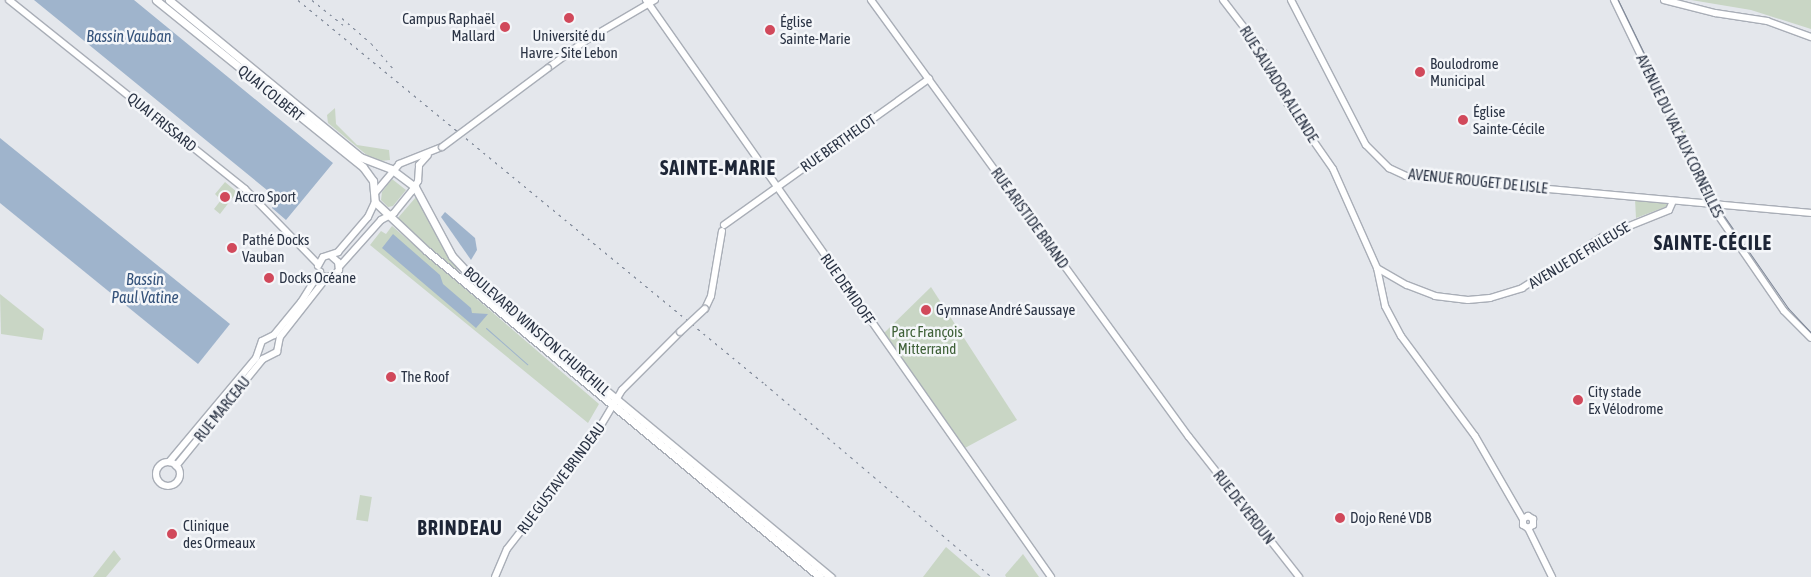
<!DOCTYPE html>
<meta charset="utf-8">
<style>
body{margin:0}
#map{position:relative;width:1811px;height:577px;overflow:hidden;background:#e4e7ec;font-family:"Asap Condensed",sans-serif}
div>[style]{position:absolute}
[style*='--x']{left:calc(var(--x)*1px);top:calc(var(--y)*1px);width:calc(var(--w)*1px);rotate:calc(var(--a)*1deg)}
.green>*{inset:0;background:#c9d6c5;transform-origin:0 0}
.water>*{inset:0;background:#9fb4cc}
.stream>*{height:1px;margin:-0.5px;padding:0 0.5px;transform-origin:0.5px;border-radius:0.5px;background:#9fb4cc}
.roads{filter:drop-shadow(1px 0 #a9aeb7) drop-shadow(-1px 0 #a9aeb7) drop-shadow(0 1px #a9aeb7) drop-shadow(0 -1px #a9aeb7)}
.secondary>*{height:6px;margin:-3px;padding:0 3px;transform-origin:3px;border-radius:3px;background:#fff}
.secondary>.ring{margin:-3px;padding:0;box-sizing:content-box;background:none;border:6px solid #fff;border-radius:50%}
.primary>*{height:7px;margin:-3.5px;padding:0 3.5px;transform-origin:3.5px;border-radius:3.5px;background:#fff}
.tram>*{height:1px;margin:-0.5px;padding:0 0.5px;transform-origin:0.5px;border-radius:0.5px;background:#7d8696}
.rail>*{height:1px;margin-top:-0.5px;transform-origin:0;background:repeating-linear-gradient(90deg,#7d8696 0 2.5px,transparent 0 7.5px)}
.bridges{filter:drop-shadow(1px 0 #a9aeb7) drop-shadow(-1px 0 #a9aeb7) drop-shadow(0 1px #a9aeb7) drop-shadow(0 -1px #a9aeb7)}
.secondary-bridge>*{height:6px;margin:-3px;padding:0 3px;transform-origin:3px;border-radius:3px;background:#fff}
.dots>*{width:14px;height:14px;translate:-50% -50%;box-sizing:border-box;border:2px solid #f4f6f9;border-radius:50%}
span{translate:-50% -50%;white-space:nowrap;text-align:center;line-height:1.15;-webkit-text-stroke:5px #f4f6f9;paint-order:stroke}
.poi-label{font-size:15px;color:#2b3445}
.right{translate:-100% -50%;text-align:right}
.left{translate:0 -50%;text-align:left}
.street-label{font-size:15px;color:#2b3445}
.park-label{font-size:15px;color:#3f6138}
.water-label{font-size:16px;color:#34527a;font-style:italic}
.district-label{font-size:20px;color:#1d2536;font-weight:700;letter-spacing:1px}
</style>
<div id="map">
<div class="green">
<i style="clip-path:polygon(1691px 0,1811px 0,1811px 29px,1751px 10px)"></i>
<i style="clip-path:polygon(1654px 69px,1687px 135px,1683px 137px,1651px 70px)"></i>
<i style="clip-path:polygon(335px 108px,336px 124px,357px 145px,389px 150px,390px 160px,380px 161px,368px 156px,328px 123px,327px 115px)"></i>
<i style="clip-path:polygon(392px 179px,406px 190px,393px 206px,388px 207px,381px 200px,382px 192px)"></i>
<i style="clip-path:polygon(225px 182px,237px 192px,220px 214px,214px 209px,221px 200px,215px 194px)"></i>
<i style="clip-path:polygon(416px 197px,459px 272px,457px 273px,397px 219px)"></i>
<i style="clip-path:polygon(1635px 199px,1666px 203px,1668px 206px,1636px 218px)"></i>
<i style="clip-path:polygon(392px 226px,599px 404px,588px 423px,370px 245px,381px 231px,386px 234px)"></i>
<i style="clip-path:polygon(931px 287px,1017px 420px,963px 449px,884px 333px)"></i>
<i style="clip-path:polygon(0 294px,44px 329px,42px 340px,1px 334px)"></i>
<i style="left:360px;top:495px;width:12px;height:25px;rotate:9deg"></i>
<i style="clip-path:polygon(946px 547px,981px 577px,923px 577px)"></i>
<i style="clip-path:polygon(114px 550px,121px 559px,106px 577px,93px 577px)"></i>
<i style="clip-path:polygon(1023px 554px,1039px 577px,1006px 577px,1005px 575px)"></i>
</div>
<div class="water">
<i style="clip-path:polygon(34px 0,134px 0,333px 163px,286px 220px,272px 208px,278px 199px)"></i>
<i style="clip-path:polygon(0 138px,230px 324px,198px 364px,0 203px)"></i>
<i style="clip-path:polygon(445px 212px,475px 238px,477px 250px,471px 260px,441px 217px)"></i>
<i style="clip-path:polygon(393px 234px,440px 275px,443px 284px,471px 308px,472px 313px,488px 314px,476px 328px,382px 248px)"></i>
</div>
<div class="stream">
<i style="--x:486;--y:328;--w:55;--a:41.3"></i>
</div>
<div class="roads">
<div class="secondary">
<i style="--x:9;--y:0;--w:302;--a:38.7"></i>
<i style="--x:245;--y:189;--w:105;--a:45.8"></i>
<i style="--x:646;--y:0;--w:705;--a:54.93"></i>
<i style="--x:871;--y:0;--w:540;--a:53.96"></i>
<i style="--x:1189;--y:437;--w:178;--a:51.8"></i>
<i style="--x:1223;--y:0;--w:66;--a:52.4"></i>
<i style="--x:1263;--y:52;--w:56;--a:64.8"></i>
<i style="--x:1287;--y:103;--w:80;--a:55.1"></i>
<i style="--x:1333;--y:169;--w:108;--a:66"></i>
<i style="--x:1377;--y:268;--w:39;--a:78"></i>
<i style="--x:1385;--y:306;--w:34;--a:62"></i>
<i style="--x:1401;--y:336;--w:124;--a:53.5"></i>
<i style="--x:1475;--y:436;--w:96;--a:60"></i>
<i style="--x:1291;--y:0;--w:163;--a:62.7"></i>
<i style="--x:1366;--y:145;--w:33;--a:45"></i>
<i style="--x:1389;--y:168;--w:19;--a:25"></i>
<i style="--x:1406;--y:176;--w:407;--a:5.2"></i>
<i style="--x:1614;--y:0;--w:239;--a:64.2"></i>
<i style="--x:1718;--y:215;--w:116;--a:55.5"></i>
<i style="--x:1784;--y:311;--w:38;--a:45"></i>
<i style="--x:1664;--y:0;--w:53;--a:14.3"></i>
<i style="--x:1715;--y:13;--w:53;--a:8.7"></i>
<i style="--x:1767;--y:21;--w:47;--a:20"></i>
<i style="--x:548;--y:68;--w:46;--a:-36.1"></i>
<i style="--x:585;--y:41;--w:81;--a:-30.4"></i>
<i style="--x:375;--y:193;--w:38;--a:-50"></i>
<i style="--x:399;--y:164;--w:46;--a:-21.6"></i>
<i style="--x:724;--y:225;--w:252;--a:-35.5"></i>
<i style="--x:318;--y:266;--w:10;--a:-61"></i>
<i style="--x:323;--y:257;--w:16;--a:-18"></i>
<i style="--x:338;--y:252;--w:46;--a:-49.4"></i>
<i style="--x:368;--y:217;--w:17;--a:-65"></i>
<i style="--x:339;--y:267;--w:63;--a:-48.2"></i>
<i style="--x:381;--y:220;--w:15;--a:-28"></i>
<i style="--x:394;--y:213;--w:28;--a:-51"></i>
<i style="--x:412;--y:191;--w:12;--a:-59"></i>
<i style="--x:418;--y:181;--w:16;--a:-86"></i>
<i style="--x:419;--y:165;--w:13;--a:-48"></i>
<i style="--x:1377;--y:268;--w:34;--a:30"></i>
<i style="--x:1407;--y:285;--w:30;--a:21"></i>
<i style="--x:1435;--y:296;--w:33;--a:7"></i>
<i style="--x:1468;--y:300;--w:22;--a:-5"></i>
<i style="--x:1490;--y:298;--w:34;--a:-17"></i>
<i style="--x:1522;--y:288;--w:95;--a:-32.5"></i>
<i style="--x:1602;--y:237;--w:72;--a:-21.9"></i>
<i style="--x:1669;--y:210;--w:10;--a:-66"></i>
<i style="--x:324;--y:276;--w:8;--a:7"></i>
<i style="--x:332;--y:277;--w:10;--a:-45"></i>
<i style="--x:339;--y:270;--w:8;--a:-97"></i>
<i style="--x:338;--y:262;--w:9;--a:-139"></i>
<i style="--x:705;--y:309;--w:14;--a:-65"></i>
<i style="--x:711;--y:296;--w:66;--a:-80.4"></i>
<i style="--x:169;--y:462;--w:136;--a:-50.1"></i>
<i style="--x:256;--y:358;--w:18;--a:-71"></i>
<i style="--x:262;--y:341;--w:13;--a:-27"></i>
<i style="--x:274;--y:335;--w:43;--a:-50.7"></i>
<i style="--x:301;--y:302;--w:36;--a:-58"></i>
<i class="ring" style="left:156px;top:462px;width:18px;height:18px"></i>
<i style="--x:176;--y:466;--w:138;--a:-50.9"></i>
<i style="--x:263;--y:359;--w:16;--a:-27"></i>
<i style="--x:277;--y:352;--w:15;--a:-79"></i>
<i style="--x:280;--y:337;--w:76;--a:-51.9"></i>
<i style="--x:1523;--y:519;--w:6;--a:90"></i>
<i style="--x:1523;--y:525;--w:6;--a:31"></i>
<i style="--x:1528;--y:528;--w:55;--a:63.9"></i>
<i style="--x:1523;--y:519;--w:6;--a:-31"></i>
<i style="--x:1528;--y:516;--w:6;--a:31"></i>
<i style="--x:1533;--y:519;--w:6;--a:90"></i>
<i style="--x:1533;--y:525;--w:6;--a:149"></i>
<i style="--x:495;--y:577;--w:30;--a:-67"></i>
<i style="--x:507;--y:549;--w:142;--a:-52.2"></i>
<i style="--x:594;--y:437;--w:55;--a:-59.2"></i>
<i style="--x:622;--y:390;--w:82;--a:-45"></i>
</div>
<div class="primary">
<i style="--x:156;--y:0;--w:266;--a:38.9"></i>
<i style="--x:363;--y:167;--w:17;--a:54"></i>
<i style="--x:373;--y:181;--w:21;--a:85"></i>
<i style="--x:375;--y:202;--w:71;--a:43.3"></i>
<i style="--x:427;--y:251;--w:511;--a:39.68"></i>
<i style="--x:169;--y:0;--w:247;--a:39.4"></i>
<i style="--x:360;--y:157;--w:33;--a:21"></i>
<i style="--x:391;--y:169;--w:30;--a:37"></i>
<i style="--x:415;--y:187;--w:78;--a:61.8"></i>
<i style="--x:452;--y:256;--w:41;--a:47"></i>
<i style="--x:480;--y:286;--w:456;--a:39.7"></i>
</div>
</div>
<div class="tram">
<i style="--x:1618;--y:0;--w:237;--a:64"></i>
<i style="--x:1722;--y:213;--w:116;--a:55.2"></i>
<i style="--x:1788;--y:308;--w:34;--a:47"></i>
</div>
<div class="rail">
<i style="--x:298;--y:0;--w:605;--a:39.43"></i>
<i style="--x:765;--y:384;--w:298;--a:40.4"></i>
<i style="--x:312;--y:0;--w:43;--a:38.5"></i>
<i style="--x:342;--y:18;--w:38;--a:41"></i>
<i style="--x:371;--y:43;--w:37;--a:49"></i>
</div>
<div class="bridges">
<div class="secondary-bridge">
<i style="--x:442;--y:147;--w:132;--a:-36.7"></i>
<i style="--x:680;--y:332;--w:34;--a:-43"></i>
</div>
</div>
<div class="dots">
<i style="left:569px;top:18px;background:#d1495b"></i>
<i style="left:505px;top:27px;background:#d1495b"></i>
<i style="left:770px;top:30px;background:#d1495b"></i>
<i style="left:1420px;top:72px;background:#d1495b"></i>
<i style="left:1463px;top:120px;background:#d1495b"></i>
<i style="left:225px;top:197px;background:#d1495b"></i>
<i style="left:232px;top:248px;background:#d1495b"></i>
<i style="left:269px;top:278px;background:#d1495b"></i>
<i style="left:926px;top:310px;background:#d1495b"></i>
<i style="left:391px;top:377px;background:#d1495b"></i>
<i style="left:1578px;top:400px;background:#d1495b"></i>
<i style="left:1340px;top:518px;background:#d1495b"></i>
<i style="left:172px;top:534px;background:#d1495b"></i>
</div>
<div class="poi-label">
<span class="right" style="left:495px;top:27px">Campus Raphaël<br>Mallard</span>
<span class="left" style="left:780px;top:30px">Église<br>Sainte-Marie</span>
<span style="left:569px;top:44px">Université du<br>Havre - Site Lebon</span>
<span class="left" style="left:1430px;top:72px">Boulodrome<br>Municipal</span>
<span class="left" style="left:1473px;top:120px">Église<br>Sainte-Cécile</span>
<span class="left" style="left:235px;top:197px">Accro Sport</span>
<span class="left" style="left:242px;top:248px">Pathé Docks<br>Vauban</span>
<span class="left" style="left:279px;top:278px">Docks Océane</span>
<span class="left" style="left:936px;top:310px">Gymnase André Saussaye</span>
<span class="left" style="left:401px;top:377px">The Roof</span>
<span class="left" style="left:1588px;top:400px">City stade<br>Ex Vélodrome</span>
<span class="left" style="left:1350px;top:518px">Dojo René VDB</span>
<span class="left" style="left:183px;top:534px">Clinique<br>des Ormeaux</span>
</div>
<div class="street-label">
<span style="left:1279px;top:84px;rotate:58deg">RUE SALVADOR ALLENDE</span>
<span style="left:271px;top:93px;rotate:39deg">QUAI COLBERT</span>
<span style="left:162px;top:122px;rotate:39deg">QUAI FRISSARD</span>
<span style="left:1680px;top:136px;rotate:64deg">AVENUE DU VAL AUX CORNEILLES</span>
<span style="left:838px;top:143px;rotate:-35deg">RUE BERTHELOT</span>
<span style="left:1478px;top:181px;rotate:6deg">AVENUE ROUGET DE LISLE</span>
<span style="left:1030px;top:218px;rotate:54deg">RUE ARISTIDE BRIAND</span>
<span style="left:1579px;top:255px;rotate:-31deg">AVENUE DE FRILEUSE</span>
<span style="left:848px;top:289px;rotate:55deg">RUE DEMIDOFF</span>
<span style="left:537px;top:331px;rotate:41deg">BOULEVARD WINSTON CHURCHILL</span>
<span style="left:222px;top:409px;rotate:-51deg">RUE MARCEAU</span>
<span style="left:561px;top:478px;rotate:-53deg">RUE GUSTAVE BRINDEAU</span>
<span style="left:1244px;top:507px;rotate:52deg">RUE DE VERDUN</span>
</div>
<div class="park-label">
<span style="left:927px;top:340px">Parc François<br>Mitterrand</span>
</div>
<div class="water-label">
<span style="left:129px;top:36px">Bassin Vauban</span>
<span style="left:145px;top:288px">Bassin<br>Paul Vatine</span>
</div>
<div class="district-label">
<span style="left:718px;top:167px">SAINTE-MARIE</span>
<span style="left:1713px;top:242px">SAINTE-CÉCILE</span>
<span style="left:460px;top:527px">BRINDEAU</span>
</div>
</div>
